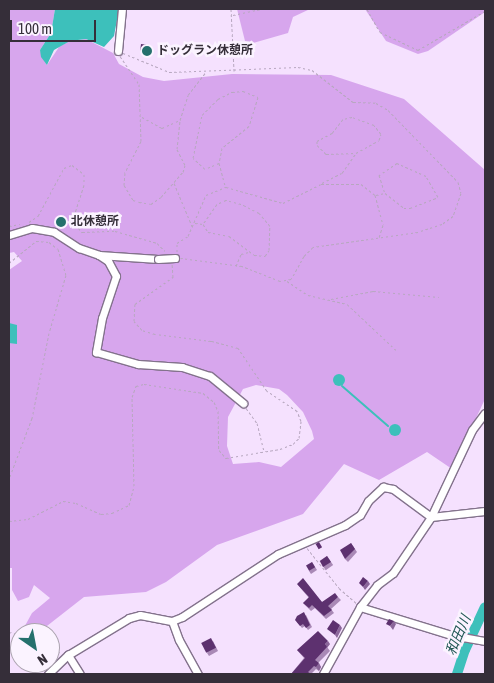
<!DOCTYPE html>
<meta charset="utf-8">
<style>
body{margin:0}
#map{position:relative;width:494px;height:683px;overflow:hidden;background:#f5e1fe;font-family:"Asap Condensed","Noto Sans JP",sans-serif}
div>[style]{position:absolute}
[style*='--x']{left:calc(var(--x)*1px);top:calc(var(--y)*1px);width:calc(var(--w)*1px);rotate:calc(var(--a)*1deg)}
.forest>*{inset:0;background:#d7a6ed}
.water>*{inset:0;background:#3dc0bb}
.round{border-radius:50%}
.stream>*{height:2px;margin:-1px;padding:0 1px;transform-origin:1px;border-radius:1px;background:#3dc0bb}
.river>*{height:10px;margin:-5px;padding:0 5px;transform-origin:5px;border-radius:5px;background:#3dc0bb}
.path>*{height:1px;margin-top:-0.5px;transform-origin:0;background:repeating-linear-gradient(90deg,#b7a7bf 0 2.5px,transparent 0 5px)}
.roads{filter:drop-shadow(1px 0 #83728c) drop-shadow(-1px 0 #83728c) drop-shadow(0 1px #83728c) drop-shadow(0 -1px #83728c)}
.minor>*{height:7px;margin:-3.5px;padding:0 3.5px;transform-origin:3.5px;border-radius:3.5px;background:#fff}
.bridges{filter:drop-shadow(1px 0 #83728c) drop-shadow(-1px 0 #83728c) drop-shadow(0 1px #83728c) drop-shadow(0 -1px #83728c)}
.minor-bridge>*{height:7px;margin:-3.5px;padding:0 3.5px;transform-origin:3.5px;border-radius:3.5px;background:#fff}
.wall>*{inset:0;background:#a989b6;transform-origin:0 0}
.shaded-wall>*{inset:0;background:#8b669a}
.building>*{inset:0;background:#5d316f;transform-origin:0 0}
.dots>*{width:14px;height:14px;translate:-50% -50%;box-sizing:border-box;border:2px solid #fbf3ff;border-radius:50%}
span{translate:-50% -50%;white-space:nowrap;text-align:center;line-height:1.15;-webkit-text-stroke:5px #fbf3ff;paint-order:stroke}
.poi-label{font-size:12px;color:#352e39;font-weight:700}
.left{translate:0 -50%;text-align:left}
.water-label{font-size:14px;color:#235956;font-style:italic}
.frame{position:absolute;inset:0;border:10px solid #352e39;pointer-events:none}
.north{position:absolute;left:10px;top:623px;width:50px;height:50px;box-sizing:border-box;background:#fbf3ff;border:1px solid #aca4b0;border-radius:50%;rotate:147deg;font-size:14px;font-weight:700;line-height:20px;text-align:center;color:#352e39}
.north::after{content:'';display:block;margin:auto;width:18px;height:22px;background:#25706d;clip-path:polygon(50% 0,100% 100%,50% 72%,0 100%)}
.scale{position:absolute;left:10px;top:20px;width:86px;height:22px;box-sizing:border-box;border:2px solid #352e39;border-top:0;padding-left:6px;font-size:15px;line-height:18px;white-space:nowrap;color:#352e39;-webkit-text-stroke:4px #fbf3ff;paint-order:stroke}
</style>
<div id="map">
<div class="forest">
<i style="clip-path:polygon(evenodd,9px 9px,55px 9px,51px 33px,40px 50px,47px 65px,59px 47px,69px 41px,86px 39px,113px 53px,119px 64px,143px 77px,164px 81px,232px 74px,331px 75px,404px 99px,485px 170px,485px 399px,452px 469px,427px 452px,379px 480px,344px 464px,303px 514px,217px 545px,166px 582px,146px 592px,84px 597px,38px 633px,21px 633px,32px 613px,50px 598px,34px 585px,29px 597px,18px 601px,12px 590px,12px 568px,9px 568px,9px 270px,22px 261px,14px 252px,9px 253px,9px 9px,256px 385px,279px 389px,287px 395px,303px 412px,312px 431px,314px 439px,281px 467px,259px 462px,233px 464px,227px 446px,228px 417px,243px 389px,256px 385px)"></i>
<i style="clip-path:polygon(237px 9px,310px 9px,293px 17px,288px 33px,253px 43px,245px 41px)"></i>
<i style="clip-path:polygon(365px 9px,485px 9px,485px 12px,428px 51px,418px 54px,386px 41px)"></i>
</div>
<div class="water">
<i style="clip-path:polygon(55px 9px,119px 9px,114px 36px,104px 47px,86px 39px,70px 41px,54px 50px,47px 65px,41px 57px,40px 50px,51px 33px)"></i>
<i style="clip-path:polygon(9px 323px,17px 325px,17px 344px,9px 343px)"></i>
<i class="round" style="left:333px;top:374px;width:12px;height:12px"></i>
<i class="round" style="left:389px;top:424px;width:12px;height:12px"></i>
</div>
<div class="stream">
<i style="--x:342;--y:386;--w:61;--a:41"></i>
</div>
<div class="river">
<i style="--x:457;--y:674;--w:25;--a:-72"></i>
<i style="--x:465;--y:650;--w:47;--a:-65.1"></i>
</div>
<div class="path">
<i style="--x:231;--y:9;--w:62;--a:87.2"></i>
<i style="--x:367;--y:9;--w:26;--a:61"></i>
<i style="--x:380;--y:32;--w:42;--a:25.3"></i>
<i style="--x:418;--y:50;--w:78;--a:-30.2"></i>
<i style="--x:233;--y:15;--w:30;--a:-12"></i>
<i style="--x:123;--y:53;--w:50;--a:22.4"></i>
<i style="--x:169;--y:72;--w:129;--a:-2.2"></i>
<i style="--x:298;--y:67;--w:14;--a:12"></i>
<i style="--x:312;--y:70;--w:52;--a:38"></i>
<i style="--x:353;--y:102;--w:23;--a:2"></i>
<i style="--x:376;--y:103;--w:14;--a:30"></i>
<i style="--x:388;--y:110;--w:100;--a:45.8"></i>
<i style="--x:458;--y:182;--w:11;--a:75"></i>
<i style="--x:461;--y:193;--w:24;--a:109"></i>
<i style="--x:453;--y:216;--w:14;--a:144"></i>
<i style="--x:442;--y:224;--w:25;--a:162"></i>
<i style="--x:418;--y:232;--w:106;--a:171.9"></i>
<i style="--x:313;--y:247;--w:13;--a:135"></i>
<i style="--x:304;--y:256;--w:26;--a:119"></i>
<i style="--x:291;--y:279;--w:11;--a:170"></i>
<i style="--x:280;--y:281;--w:41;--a:-158.5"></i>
<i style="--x:242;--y:266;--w:62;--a:-172.5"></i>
<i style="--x:120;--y:56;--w:34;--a:56"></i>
<i style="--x:139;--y:84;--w:57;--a:88"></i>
<i style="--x:141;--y:141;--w:36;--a:117"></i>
<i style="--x:125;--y:173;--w:12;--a:95"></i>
<i style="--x:124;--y:185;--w:17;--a:59"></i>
<i style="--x:133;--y:200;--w:6;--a:18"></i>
<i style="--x:139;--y:202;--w:12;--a:9"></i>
<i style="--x:151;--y:204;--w:12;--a:-35"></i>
<i style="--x:161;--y:197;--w:33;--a:-49"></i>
<i style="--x:183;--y:172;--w:7;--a:-74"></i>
<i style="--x:185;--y:165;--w:18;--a:-117"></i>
<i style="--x:177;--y:149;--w:29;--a:-84"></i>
<i style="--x:180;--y:120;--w:26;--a:-72"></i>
<i style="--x:188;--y:95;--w:29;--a:-52"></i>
<i style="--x:142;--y:117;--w:23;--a:29"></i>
<i style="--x:162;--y:128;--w:20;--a:-24"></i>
<i style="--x:219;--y:163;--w:15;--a:157"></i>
<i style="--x:205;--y:169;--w:16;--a:-137"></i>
<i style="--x:193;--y:158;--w:44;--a:-78.2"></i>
<i style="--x:202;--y:115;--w:23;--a:-45"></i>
<i style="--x:218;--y:99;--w:16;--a:-27"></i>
<i style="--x:232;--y:92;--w:11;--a:-5"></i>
<i style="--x:243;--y:91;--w:16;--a:22"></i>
<i style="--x:258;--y:97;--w:30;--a:107"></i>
<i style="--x:249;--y:126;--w:35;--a:141"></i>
<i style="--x:222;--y:148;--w:15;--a:101"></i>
<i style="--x:219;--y:163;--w:24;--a:75"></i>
<i style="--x:174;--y:183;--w:47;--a:67.3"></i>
<i style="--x:322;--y:183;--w:22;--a:-27"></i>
<i style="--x:342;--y:173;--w:24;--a:-55"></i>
<i style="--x:356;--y:153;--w:26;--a:-29"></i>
<i style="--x:379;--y:140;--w:6;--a:-72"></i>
<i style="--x:381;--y:134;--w:11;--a:-128"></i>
<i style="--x:374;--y:125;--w:23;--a:-160"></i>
<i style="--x:352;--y:117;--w:9;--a:167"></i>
<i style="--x:343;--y:119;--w:18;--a:128"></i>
<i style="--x:332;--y:133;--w:17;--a:152"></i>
<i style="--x:317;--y:141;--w:4;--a:90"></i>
<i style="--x:317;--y:145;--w:13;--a:45"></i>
<i style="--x:326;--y:154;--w:30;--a:-2"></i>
<i style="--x:376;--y:195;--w:9;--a:-13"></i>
<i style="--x:385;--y:193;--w:24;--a:38"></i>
<i style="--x:404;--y:208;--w:6;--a:0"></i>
<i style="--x:410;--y:208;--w:30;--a:-21"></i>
<i style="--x:438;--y:197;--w:24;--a:-120"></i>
<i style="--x:426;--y:176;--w:32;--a:-156"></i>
<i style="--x:397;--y:163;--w:22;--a:146"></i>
<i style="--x:379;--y:175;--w:19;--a:72"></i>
<i style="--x:29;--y:222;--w:11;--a:-34"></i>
<i style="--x:38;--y:216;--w:55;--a:-61.6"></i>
<i style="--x:64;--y:168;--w:9;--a:-21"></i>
<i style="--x:72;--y:165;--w:15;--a:37"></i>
<i style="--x:84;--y:174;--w:11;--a:90"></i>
<i style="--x:84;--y:185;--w:29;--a:108"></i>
<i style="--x:75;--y:213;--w:11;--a:90"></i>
<i style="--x:75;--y:224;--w:11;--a:49"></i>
<i style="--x:82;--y:232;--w:33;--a:-2"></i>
<i style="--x:115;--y:231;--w:44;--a:15.9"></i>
<i style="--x:157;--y:243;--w:11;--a:45"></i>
<i style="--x:195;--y:223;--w:8;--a:7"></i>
<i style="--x:203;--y:224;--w:9;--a:58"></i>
<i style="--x:208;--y:232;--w:21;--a:11"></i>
<i style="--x:229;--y:236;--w:31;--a:37"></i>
<i style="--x:254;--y:255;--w:11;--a:5"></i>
<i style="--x:265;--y:256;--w:7;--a:-56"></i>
<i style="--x:269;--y:250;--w:24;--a:-88"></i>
<i style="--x:270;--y:226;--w:17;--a:-130"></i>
<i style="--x:259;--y:213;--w:20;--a:-153"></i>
<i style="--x:241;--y:204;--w:16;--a:-165"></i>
<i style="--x:226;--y:200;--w:10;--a:156"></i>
<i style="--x:217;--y:204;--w:24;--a:125"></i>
<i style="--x:9;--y:226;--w:11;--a:-10"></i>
<i style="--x:177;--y:252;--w:9;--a:-90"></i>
<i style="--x:177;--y:243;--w:13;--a:-32"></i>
<i style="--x:188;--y:236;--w:45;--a:-66.3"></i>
<i style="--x:206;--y:195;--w:22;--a:-22"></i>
<i style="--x:226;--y:187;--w:59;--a:15.7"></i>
<i style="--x:283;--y:203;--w:42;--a:-26.6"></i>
<i style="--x:321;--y:184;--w:40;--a:0"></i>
<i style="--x:361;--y:184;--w:18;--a:38"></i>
<i style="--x:375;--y:195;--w:31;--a:75"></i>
<i style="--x:383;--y:225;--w:13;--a:108"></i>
<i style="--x:9;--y:263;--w:35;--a:-39"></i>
<i style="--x:36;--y:241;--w:13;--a:4"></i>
<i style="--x:49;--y:242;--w:11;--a:38"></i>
<i style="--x:58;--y:249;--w:27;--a:73"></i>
<i style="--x:66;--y:275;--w:60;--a:106.3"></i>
<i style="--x:49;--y:333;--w:87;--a:101.3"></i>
<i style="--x:32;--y:418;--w:65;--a:110.7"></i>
<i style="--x:236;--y:266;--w:13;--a:-67"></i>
<i style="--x:241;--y:254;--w:8;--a:-14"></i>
<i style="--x:287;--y:281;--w:25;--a:34"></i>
<i style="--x:308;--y:295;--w:40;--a:13"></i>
<i style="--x:347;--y:304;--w:67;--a:43.2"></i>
<i style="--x:331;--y:299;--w:43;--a:-10.8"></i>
<i style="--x:373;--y:291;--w:66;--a:5.2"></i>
<i style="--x:246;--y:408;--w:19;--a:54"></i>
<i style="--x:257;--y:423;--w:30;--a:76"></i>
<i style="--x:9;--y:521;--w:19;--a:-6"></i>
<i style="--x:28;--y:519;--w:39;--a:-27"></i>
<i style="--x:63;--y:501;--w:13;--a:9"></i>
<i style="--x:76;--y:503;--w:27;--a:24"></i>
<i style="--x:101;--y:514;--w:11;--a:-5"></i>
<i style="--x:112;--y:513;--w:19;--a:-25"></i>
<i style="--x:129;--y:505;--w:20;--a:-75"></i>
<i style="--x:134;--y:486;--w:89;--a:-91.3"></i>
<i style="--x:132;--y:397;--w:12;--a:-70"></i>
<i style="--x:136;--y:386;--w:8;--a:-14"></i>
<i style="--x:144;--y:384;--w:60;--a:8.7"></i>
<i style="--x:203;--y:393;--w:14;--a:39"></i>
<i style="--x:214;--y:402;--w:10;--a:66"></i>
<i style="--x:218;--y:411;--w:39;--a:89"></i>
<i style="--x:219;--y:450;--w:11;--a:49"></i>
<i style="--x:226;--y:458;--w:55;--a:-9.5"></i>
<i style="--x:280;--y:449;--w:14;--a:-21"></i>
<i style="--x:293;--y:444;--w:8;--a:-45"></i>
<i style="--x:299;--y:438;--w:17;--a:-83"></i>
<i style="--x:301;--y:421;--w:11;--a:-112"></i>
<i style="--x:297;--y:411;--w:36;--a:-146"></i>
<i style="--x:267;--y:391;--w:52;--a:-124"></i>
<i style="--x:238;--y:348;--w:28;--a:-165"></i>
<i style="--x:211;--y:341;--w:56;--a:-172.9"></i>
<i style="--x:155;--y:334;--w:14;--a:-163"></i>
<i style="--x:142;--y:330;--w:12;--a:-132"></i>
<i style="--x:134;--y:321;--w:17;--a:-87"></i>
<i style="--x:135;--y:304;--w:47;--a:-35.4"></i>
<i style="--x:173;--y:277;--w:13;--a:-94"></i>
<i style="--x:307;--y:548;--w:51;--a:51.3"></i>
<i style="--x:339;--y:588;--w:23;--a:41"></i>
<i style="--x:9;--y:632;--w:11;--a:15"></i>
<i style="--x:50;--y:644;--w:13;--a:42"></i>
</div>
<div class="roads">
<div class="minor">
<i style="--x:118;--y:51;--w:42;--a:-84.6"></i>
<i style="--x:9;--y:235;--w:24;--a:-17"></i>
<i style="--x:32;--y:228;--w:22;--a:10"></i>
<i style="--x:54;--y:232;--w:30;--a:33"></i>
<i style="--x:79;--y:248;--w:21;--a:19"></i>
<i style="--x:99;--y:255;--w:59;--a:3.9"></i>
<i style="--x:99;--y:255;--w:11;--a:34"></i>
<i style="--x:108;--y:261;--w:17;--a:62"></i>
<i style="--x:116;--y:276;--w:44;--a:108.4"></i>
<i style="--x:102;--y:318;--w:35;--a:100"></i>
<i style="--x:96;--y:352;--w:44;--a:15.9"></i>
<i style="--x:138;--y:364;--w:44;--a:3.9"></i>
<i style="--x:182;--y:367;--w:29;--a:18"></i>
<i style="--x:210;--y:376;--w:43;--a:39.3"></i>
<i style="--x:360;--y:607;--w:95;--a:17.1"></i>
<i style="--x:451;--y:635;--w:35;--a:10"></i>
<i style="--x:172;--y:621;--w:20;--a:70"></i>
<i style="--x:179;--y:640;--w:39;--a:61"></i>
<i style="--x:68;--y:655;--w:22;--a:58"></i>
<i style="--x:48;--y:674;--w:28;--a:-44"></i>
<i style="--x:68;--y:655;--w:71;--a:-31.2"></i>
<i style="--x:129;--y:618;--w:11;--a:-15"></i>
<i style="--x:140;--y:615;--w:33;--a:11"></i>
<i style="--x:172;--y:621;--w:11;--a:-22"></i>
<i style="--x:182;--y:617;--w:115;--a:-33.3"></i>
<i style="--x:278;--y:554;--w:73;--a:-23.4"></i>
<i style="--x:345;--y:525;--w:18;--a:-34"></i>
<i style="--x:360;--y:515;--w:16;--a:-60"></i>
<i style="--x:368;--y:501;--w:21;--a:-43"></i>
<i style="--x:383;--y:487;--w:10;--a:11"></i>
<i style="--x:393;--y:489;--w:47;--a:36.4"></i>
<i style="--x:431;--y:517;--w:54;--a:-6.3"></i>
<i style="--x:323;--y:674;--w:77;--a:-61.1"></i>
<i style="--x:360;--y:607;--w:28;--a:-52"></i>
<i style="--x:377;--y:585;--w:20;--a:-37"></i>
<i style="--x:393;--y:573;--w:68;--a:-55.8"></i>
<i style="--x:431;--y:517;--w:96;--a:-64.8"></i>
<i style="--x:472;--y:430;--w:21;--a:-53"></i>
</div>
</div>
<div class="bridges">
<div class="minor-bridge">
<i style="--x:158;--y:259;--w:17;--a:-3"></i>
</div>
</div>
<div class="wall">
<i style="clip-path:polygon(151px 48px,150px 55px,143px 54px,140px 51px)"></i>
<i style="clip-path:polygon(62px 217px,65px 224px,59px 225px,58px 223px)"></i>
<i style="clip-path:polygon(351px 543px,357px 552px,348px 562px,345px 559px)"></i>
<i style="left:327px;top:556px;width:11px;height:9px;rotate:56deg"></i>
<i style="clip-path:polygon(312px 562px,317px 570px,311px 574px,309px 571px)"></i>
<i style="clip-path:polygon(297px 584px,322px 602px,338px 597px,341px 600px,331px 609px,334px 613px,326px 619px,315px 608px,311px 611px,303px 603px,309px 598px)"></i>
<i style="clip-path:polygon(306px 615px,312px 627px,308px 630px,305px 626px,302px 628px,297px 622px)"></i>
<i style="clip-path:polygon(213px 641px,218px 651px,209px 656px,207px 653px)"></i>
<i style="clip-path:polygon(330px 644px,327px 647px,330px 651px,318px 663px,321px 667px,319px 671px,316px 669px,311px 674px,291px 674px,304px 658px,297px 650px)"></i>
</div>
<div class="shaded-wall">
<i style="clip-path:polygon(149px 45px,151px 48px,150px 55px,148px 52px)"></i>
<i style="clip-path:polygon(368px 581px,370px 584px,365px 590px,363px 587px)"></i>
<i style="clip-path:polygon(394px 621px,396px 624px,393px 630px,390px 626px)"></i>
<i style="clip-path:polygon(340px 625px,342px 628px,337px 638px,335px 635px)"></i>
<i style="clip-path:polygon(328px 641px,330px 644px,327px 648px,325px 644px)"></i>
<i style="clip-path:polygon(319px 663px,321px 667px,319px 671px,316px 667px)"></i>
</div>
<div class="building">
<i style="left:141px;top:44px;width:8px;height:7px;rotate:7deg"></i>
<i style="clip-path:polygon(62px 217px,64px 222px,58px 223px,57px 219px)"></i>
<i style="left:319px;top:542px;width:6px;height:4px;rotate:59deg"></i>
<i style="clip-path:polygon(351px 543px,355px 549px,345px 559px,340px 550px)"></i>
<i style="clip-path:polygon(327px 556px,331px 562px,323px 567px,320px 561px)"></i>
<i style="left:312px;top:562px;width:6px;height:7px;rotate:59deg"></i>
<i style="clip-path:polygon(363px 577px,368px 581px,363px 587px,359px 583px)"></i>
<i style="clip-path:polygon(303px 578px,322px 602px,335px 593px,338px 597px,328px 606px,332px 610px,324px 616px,312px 605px,309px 608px,303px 603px,309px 597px,297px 584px)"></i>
<i style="clip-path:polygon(304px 612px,310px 625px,306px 628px,303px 624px,300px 626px,295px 620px,297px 616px)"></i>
<i style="clip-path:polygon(389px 619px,394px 621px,390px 626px,386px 624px)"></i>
<i style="clip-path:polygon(333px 620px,340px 625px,335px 635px,327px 629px)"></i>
<i style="clip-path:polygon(318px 631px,328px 641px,325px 644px,327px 647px,315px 660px,319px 663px,316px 667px,314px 666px,308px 672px,311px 674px,291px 674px,305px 658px,297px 650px)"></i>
<i style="left:211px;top:638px;width:11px;height:11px;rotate:63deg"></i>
</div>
<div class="dots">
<i style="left:147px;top:51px;background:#25706d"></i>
<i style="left:61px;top:222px;background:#25706d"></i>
</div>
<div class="poi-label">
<span class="left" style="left:157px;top:51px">ドッグラン休憩所</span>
<span class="left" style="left:71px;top:222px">北休憩所</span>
</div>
<div class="water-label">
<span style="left:458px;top:635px;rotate:-67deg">和田川</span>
</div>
<div class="frame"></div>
<div class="north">N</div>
<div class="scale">100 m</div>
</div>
